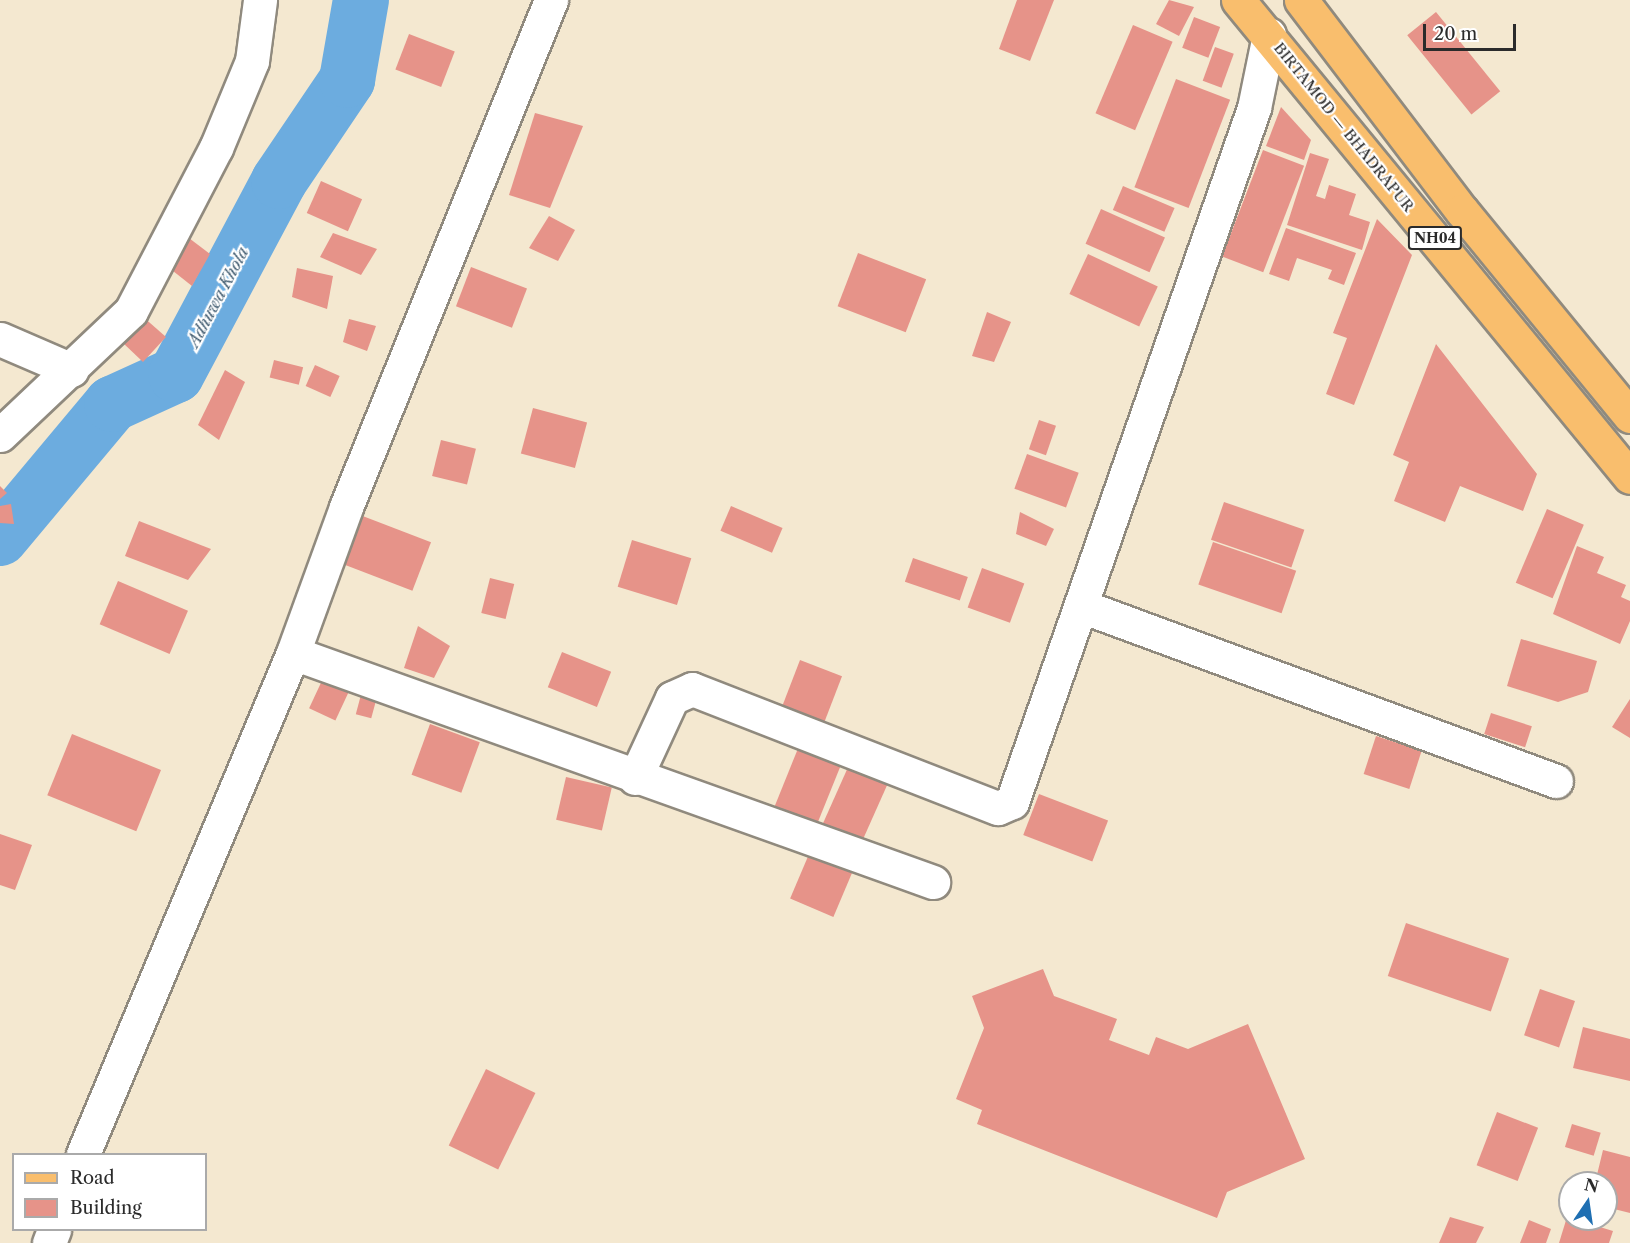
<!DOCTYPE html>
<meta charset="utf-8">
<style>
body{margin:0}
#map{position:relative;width:1630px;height:1243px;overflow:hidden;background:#f4e8d0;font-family:"Libre Caslon Text",serif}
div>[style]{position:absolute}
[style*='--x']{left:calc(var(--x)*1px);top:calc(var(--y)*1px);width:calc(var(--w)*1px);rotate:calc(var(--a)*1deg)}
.river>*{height:56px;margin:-28px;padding:0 28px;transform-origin:28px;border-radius:28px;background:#6cacdf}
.building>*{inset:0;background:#e69389;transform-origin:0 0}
.roads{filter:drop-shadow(2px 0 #908a7e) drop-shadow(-2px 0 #908a7e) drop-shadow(0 2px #908a7e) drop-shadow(0 -2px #908a7e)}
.minor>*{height:33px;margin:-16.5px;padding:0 16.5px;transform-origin:16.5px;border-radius:16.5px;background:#fff}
.major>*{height:33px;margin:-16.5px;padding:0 16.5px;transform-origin:16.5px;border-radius:16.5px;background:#f9be6d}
span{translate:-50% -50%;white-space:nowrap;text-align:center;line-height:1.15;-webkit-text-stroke:4.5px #fff;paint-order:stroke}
.shield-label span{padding:2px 4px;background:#fff;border:2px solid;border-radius:4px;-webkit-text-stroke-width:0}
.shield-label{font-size:14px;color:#2b2b2b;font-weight:700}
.street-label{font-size:15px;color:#2b2b2b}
.water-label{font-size:16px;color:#455f73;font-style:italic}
.legend{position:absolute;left:12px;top:1153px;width:195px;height:78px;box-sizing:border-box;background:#fff;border:2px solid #aaa;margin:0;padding:8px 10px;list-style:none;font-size:18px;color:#2b2b2b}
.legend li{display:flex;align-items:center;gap:12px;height:30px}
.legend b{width:30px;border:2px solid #aaa}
.north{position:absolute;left:1558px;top:1171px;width:60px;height:60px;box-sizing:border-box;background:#fff;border:2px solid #aaa;border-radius:50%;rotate:13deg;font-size:16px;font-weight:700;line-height:24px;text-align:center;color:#2b2b2b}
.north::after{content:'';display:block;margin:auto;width:21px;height:27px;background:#1f6fb2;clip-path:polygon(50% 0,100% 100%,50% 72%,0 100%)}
.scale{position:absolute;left:1423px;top:24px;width:93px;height:27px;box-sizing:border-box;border:3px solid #2b2b2b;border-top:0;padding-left:8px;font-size:18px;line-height:21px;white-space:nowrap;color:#2b2b2b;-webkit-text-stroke:4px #fff;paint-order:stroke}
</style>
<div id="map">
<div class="river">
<i style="--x:0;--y:538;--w:175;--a:-50.1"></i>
<i style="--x:112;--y:404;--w:70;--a:-24.4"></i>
<i style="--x:176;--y:375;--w:220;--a:-62"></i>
<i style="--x:279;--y:181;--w:122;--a:-56"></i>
<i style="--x:347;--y:80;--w:81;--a:-80.1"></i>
</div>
<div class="building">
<i style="clip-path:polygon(1017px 0,1054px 0,1030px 61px,999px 49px)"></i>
<i style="clip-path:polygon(1169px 0,1194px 7px,1179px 36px,1156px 24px)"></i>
<i style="left:1436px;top:12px;width:102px;height:37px;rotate:51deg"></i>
<i style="left:1194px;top:17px;width:28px;height:33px;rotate:21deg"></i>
<i style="left:1133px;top:25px;width:43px;height:96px;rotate:23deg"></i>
<i style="left:409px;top:34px;width:49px;height:38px;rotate:21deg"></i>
<i style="left:1215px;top:47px;width:20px;height:36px;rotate:20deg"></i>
<i style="left:1176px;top:79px;width:58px;height:116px;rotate:21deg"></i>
<i style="clip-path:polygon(1281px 107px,1311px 140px,1304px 160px,1266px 146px)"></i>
<i style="clip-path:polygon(535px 113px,583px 126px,550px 208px,509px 195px)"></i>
<i style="left:1263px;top:150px;width:44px;height:114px;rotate:21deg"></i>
<i style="clip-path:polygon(1310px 153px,1329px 159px,1316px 196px,1325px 199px,1329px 185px,1356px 194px,1349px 215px,1370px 222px,1362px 250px,1287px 225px)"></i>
<i style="left:321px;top:181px;width:45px;height:35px;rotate:24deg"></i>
<i style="left:1123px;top:186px;width:56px;height:26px;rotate:23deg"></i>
<i style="left:1101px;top:209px;width:70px;height:38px;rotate:24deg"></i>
<i style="clip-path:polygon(549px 216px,575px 230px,558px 261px,529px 248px)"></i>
<i style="clip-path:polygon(1377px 219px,1412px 255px,1354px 405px,1326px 394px,1347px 338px,1333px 333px)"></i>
<i style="clip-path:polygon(1286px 228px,1356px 253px,1344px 285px,1328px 279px,1332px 270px,1297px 258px,1289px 281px,1269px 274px)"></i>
<i style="clip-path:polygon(333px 233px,377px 249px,361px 275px,320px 257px)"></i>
<i style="clip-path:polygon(185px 235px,210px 254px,192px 286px,168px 267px)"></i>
<i style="left:858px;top:253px;width:73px;height:57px;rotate:21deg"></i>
<i style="left:1088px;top:254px;width:77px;height:44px;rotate:25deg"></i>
<i style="left:471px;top:267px;width:60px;height:42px;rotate:21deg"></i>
<i style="clip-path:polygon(297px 268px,333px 276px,327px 309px,292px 297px)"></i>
<i style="clip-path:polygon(987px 312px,1011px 322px,994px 362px,972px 356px)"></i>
<i style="clip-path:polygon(141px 315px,166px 337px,143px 362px,122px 342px)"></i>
<i style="clip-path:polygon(349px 319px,376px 326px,367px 351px,343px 342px)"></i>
<i style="clip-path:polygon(1436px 344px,1537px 474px,1523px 511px,1460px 486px,1445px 522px,1394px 501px,1409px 462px,1393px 455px)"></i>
<i style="left:274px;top:360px;width:30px;height:18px;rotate:14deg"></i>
<i style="left:315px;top:365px;width:27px;height:23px;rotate:24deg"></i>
<i style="clip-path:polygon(225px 370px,245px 382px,219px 440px,198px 425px)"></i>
<i style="left:533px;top:408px;width:56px;height:47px;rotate:15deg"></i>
<i style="left:1039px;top:420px;width:18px;height:31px;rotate:19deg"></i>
<i style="left:441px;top:440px;width:36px;height:37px;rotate:14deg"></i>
<i style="left:1027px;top:454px;width:55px;height:37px;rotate:20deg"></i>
<i style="clip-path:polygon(0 486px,7px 493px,0 499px)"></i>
<i style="left:1224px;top:502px;width:85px;height:40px;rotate:19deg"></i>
<i style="clip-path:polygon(11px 504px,14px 524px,0 523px,0 506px)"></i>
<i style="left:731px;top:506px;width:56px;height:27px;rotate:23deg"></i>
<i style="left:1547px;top:509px;width:40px;height:80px;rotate:23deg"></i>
<i style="left:347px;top:510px;width:90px;height:52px;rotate:21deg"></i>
<i style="clip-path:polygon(1020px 512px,1054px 529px,1046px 546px,1016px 534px)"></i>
<i style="clip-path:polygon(139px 521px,211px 549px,188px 580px,125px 556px)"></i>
<i style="left:632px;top:540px;width:62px;height:49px;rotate:17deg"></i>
<i style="left:1213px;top:542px;width:88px;height:45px;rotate:19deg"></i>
<i style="clip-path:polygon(1577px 546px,1604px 557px,1597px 573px,1626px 585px,1621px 597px,1630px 601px,1630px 621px,1620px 644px,1553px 614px)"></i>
<i style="left:913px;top:558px;width:58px;height:25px;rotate:19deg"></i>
<i style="left:982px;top:568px;width:45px;height:42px;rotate:20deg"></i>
<i style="left:490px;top:578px;width:25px;height:36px;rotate:14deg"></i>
<i style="left:118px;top:581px;width:76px;height:47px;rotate:23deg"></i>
<i style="clip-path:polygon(418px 626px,450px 646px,434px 678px,404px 668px)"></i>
<i style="clip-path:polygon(1521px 639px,1597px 661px,1588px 692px,1558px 702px,1507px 686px)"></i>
<i style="left:562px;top:652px;width:53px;height:38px;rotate:22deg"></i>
<i style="left:800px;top:660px;width:45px;height:51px;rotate:21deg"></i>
<i style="left:326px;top:672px;width:29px;height:40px;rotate:25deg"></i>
<i style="left:362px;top:691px;width:16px;height:24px;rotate:15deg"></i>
<i style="clip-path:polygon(1630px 699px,1630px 738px,1612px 727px)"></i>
<i style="left:1491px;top:713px;width:43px;height:22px;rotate:18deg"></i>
<i style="left:430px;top:724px;width:53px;height:54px;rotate:20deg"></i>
<i style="left:72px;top:734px;width:96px;height:66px;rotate:22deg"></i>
<i style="left:1376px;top:736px;width:48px;height:40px;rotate:18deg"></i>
<i style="left:799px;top:746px;width:46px;height:66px;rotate:22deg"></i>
<i style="left:849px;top:765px;width:43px;height:66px;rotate:24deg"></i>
<i style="left:566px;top:777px;width:47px;height:44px;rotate:13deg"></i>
<i style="left:1039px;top:794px;width:74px;height:44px;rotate:21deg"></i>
<i style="clip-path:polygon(0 834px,32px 845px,15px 890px,0 885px)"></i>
<i style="left:812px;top:847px;width:47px;height:56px;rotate:23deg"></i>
<i style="left:1406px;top:923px;width:109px;height:56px;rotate:19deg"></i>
<i style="clip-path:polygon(1043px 969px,1054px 996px,1117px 1019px,1109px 1040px,1149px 1055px,1156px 1037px,1188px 1049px,1248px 1024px,1305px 1159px,1227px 1192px,1217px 1218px,977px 1124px,982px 1110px,956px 1099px,984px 1028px,972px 996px)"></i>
<i style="left:1540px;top:989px;width:37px;height:49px;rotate:19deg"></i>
<i style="clip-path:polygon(1583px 1027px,1630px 1039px,1630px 1081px,1573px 1068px)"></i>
<i style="left:486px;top:1069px;width:55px;height:85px;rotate:26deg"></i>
<i style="left:1497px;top:1112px;width:44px;height:57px;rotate:21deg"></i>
<i style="left:1572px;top:1124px;width:30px;height:24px;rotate:17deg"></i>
<i style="clip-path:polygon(1603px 1150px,1630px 1157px,1630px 1213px,1606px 1207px,1606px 1183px,1595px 1183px)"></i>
<i style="clip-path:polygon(1450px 1217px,1484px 1227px,1476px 1243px,1439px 1243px)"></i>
<i style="clip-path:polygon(1567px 1217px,1613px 1231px,1609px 1243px,1559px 1243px)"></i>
<i style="clip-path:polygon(1529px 1220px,1551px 1229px,1546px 1243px,1520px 1243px)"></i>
</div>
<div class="roads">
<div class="minor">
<i style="--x:0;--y:339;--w:78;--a:23.3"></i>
<i style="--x:0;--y:435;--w:180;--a:-43.4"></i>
<i style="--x:131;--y:311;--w:184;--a:-62.5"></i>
<i style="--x:216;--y:148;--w:94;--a:-67.5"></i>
<i style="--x:252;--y:61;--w:62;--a:-82.5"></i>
<i style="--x:1084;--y:607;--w:503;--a:20.24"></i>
<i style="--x:293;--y:653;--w:680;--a:19.69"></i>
<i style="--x:635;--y:778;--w:88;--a:-65.2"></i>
<i style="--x:672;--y:698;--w:22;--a:-24"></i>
<i style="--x:692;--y:689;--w:328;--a:21.3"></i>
<i style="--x:998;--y:808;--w:15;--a:-23"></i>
<i style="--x:1012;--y:802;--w:735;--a:-70.78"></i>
<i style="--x:1254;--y:108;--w:75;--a:-78.4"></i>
<i style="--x:83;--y:1154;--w:543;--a:-67.26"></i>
<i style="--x:293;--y:653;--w:155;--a:-70"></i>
<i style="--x:346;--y:507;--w:547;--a:-67.98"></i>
<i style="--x:49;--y:1243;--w:14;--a:-69"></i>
</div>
<div class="major">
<i style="--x:1238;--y:0;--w:617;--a:50.59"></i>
<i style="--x:1301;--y:0;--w:265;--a:52.7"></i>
<i style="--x:1462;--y:211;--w:265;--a:50.7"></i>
</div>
</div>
<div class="shield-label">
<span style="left:1435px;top:238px">NH04</span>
</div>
<div class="street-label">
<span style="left:1344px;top:127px;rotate:51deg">BIRTAMOD — BHADRAPUR</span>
</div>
<div class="water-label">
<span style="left:218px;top:297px;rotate:-62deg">Adhuwa Khola</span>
</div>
<ul class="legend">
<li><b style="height:8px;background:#f9be6d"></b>Road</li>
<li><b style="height:16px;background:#e69389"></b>Building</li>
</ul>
<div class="north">N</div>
<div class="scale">20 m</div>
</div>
